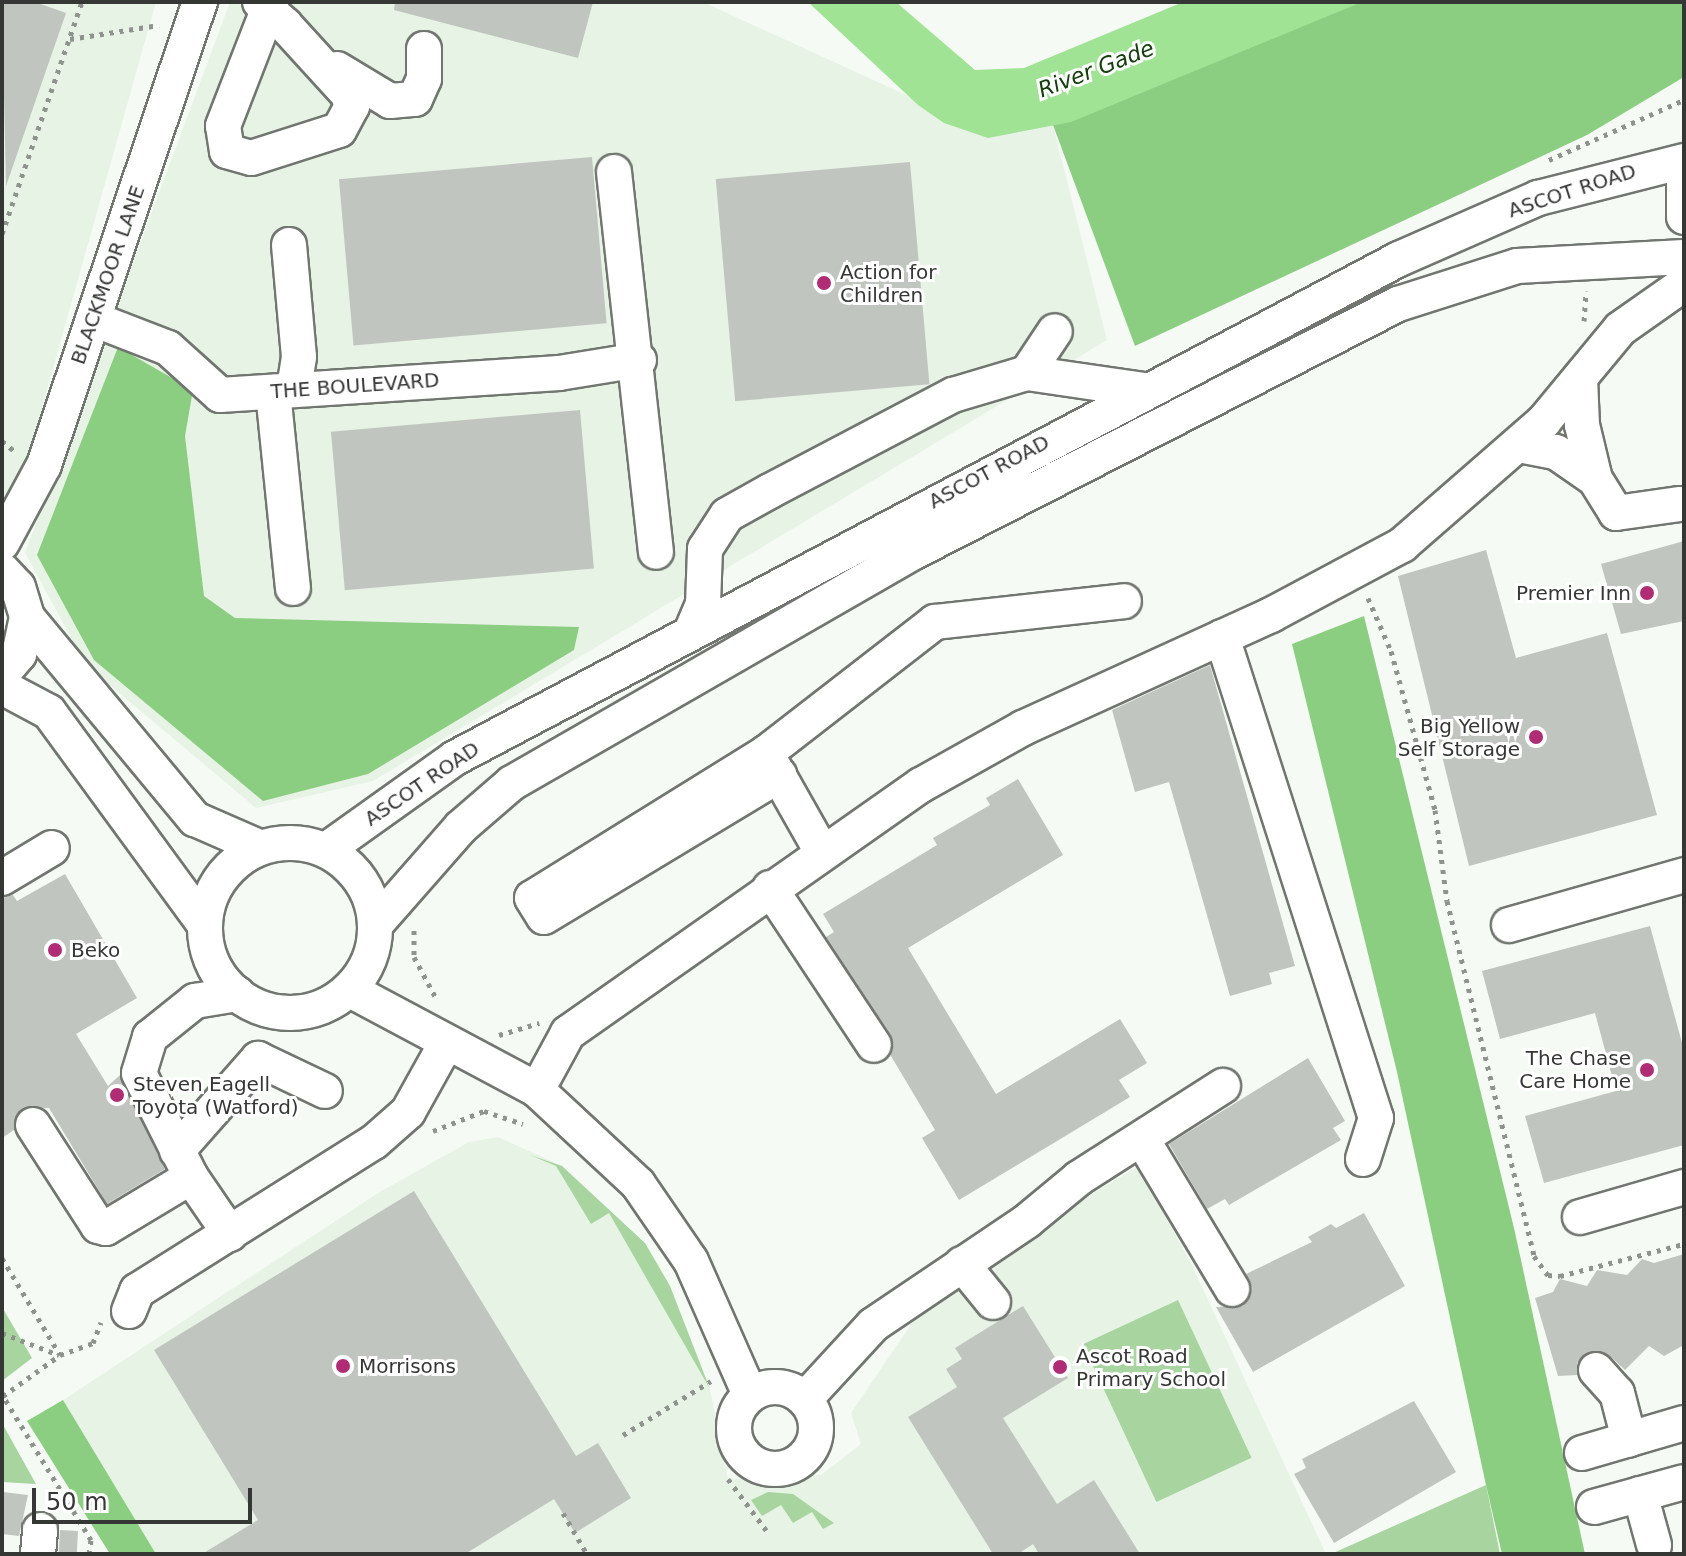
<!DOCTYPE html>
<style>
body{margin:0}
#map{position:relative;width:1686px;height:1556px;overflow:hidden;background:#f5fbf4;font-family:"DejaVu Sans",sans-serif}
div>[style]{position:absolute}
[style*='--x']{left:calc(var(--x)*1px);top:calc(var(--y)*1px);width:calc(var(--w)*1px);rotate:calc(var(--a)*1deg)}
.built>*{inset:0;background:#e7f3e5}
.green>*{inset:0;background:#a7d49f;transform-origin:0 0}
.forest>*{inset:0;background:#8cce81}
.water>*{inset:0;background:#a0e394}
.building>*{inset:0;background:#c0c6bf;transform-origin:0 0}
.path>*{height:5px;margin-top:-2.5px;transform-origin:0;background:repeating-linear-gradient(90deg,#8e938e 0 4px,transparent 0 10px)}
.roads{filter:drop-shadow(2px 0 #717670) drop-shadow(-2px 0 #717670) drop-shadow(0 2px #717670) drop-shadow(0 -2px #717670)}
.minor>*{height:34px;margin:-17px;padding:0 17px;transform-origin:17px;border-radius:17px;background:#fff}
.minor>.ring{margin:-17px;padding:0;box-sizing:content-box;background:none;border:34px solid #fff;border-radius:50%}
.dots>*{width:22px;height:22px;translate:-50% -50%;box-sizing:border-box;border:4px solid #fff;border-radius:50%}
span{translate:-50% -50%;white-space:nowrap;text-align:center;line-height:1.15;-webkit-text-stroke:6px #fff;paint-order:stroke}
.street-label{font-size:20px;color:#343734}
.poi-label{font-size:20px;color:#343734}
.left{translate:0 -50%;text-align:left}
.right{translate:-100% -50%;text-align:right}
.water-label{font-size:22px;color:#14400c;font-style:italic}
.frame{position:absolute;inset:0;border:4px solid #343734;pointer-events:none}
.scale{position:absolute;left:32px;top:1488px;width:220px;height:36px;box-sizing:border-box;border:4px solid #343734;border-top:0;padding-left:10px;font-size:24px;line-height:28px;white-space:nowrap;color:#343734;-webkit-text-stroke:6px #fff;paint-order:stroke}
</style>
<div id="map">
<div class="built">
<i style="clip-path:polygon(2px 2px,156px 2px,20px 486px,2px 507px)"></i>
<i style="clip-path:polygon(230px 2px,703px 2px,978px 128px,1053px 125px,1107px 340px,373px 781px,256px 808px,86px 665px,25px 553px)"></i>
<i style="clip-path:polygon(498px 1137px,562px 1166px,658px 1263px,710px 1389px,728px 1479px,821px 1475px,861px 1444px,851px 1413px,920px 1311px,992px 1254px,1137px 1167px,1190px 1261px,1326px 1554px,156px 1554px,63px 1400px,378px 1193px,469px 1142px)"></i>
</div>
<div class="green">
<i style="clip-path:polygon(530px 1155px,562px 1166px,645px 1243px,670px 1286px,710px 1389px,609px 1213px,591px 1224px,556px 1166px)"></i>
<i style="left:1178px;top:1300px;width:174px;height:105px;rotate:65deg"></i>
<i style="clip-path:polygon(2px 1307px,32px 1358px,2px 1381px)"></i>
<i style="clip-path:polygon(2px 1423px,36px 1484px,2px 1482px)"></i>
<i style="clip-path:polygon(1486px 1485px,1500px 1554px,1331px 1554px)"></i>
<i style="clip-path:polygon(768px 1492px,793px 1494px,834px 1523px,823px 1529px,812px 1512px,793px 1523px,781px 1505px,762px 1516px,751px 1500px)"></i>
</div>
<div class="forest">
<i style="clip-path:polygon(1347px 2px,1684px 2px,1684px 77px,1587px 135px,1135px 346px,1053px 125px)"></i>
<i style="clip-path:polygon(118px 347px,193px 390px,185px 436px,204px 596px,235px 618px,579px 627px,574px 650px,368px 774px,263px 801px,94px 660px,37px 555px)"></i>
<i style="clip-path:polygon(1364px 616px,1514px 1228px,1585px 1554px,1502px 1554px,1486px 1485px,1397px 1072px,1292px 644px)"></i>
<i style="clip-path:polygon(63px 1400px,156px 1554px,110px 1554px,27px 1421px)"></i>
</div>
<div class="water">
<i style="clip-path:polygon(808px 2px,896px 2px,975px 70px,1024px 68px,1183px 2px,1362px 2px,1071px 122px,988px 138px,944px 123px,918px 105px)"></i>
</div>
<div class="building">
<i style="clip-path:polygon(2px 2px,35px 2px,66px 13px,6px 186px)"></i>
<i style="clip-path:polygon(395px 2px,593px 2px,578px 58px,394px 10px)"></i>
<i style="left:592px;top:157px;width:167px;height:254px;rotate:85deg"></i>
<i style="left:910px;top:162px;width:223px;height:195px;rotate:85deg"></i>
<i style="left:580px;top:410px;width:159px;height:250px;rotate:85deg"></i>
<i style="clip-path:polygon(1684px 541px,1684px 621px,1621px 634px,1601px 564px)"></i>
<i style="clip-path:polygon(1486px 550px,1516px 658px,1607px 633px,1657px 815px,1469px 866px,1398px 576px)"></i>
<i style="clip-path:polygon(1210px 665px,1295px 966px,1269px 973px,1272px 984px,1230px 996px,1169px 782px,1135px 792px,1112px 710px)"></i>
<i style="clip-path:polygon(1018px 779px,1063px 855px,908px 948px,996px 1094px,1120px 1019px,1147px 1063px,1119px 1080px,1130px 1097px,959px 1200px,922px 1138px,935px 1130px,891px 1056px,891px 1035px,826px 937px,834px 932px,823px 914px,937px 845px,933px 838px,990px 805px,986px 798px)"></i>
<i style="clip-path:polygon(65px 874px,137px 998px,76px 1034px,108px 1086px,120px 1075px,165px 1169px,107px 1204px,49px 1108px,23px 1108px,14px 1130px,2px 1138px,2px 898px,13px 895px,17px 901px)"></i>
<i style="clip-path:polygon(1650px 926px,1684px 1050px,1684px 1145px,1544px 1183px,1525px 1116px,1616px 1091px,1595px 1013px,1500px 1039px,1482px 971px)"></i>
<i style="clip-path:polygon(1308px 1058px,1345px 1121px,1333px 1128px,1341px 1140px,1229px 1205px,1225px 1199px,1207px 1209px,1169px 1144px)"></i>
<i style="clip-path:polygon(414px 1191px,576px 1456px,598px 1443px,631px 1498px,575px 1533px,554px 1499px,465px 1554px,202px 1554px,258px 1520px,154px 1350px)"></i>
<i style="clip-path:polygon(1364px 1213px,1405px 1286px,1253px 1372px,1216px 1307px,1243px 1306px,1252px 1289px,1246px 1274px,1312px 1242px,1308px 1237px,1331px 1224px,1336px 1228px)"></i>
<i style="clip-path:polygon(1684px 1254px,1684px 1345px,1664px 1356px,1649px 1346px,1625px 1370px,1610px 1356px,1591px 1351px,1577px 1363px,1577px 1375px,1558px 1376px,1535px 1298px,1553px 1292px,1560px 1279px,1587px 1286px,1597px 1270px,1627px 1275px,1642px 1259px,1654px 1263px)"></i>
<i style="clip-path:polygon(1023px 1306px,1068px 1378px,1003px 1418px,1057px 1504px,1094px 1480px,1140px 1554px,1039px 1554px,1033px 1544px,1018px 1554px,993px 1554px,908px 1417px,957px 1387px,946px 1369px,962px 1359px,955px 1348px)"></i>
<i style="clip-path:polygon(1414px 1401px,1456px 1472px,1334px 1543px,1294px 1474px,1306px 1468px,1302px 1459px)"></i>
<i style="clip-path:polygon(3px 1492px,28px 1495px,19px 1536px,2px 1534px)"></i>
<i style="left:60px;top:1530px;width:18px;height:24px;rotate:3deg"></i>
</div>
<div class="path">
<i style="--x:70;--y:39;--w:90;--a:-8.9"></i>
<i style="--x:1549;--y:160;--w:148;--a:-24"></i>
<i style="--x:2;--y:234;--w:245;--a:-71"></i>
<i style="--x:1584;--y:321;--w:30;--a:-86"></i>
<i style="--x:2;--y:441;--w:19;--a:39"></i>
<i style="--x:1368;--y:598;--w:58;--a:66.5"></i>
<i style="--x:1391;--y:651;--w:165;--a:74.5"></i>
<i style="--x:1435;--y:810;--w:92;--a:82.5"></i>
<i style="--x:1447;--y:901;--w:366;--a:76.2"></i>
<i style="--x:1534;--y:1256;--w:24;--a:54"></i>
<i style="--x:1548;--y:1275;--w:12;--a:5"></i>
<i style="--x:1560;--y:1276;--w:128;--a:-14.5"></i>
<i style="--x:414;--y:930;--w:27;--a:90"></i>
<i style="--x:414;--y:957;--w:47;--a:61.8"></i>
<i style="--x:499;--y:1035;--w:42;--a:-16.7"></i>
<i style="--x:433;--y:1131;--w:55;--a:-21.4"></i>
<i style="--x:484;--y:1111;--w:41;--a:18.4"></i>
<i style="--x:2;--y:1258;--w:113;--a:59.1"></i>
<i style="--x:2;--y:1333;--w:61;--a:21.1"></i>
<i style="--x:623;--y:1435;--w:103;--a:-31.5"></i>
<i style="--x:728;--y:1479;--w:64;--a:53.3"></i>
<i style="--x:563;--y:1513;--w:48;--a:59.7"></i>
<i style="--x:89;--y:1554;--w:14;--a:-82"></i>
<i style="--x:91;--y:1540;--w:169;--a:-121.4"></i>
<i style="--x:3;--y:1396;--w:70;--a:-35.7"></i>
<i style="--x:60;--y:1355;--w:35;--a:-20"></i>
<i style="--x:93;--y:1343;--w:22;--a:-69"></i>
</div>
<div class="roads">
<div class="minor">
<i style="--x:260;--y:2;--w:11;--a:45"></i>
<i style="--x:268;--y:10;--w:23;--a:41"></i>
<i style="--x:285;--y:25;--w:93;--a:47.6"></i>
<i style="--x:348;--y:94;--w:13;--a:72"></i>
<i style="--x:352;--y:106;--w:27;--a:118"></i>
<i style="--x:339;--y:130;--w:92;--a:162.3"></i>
<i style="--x:251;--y:158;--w:25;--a:-164"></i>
<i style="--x:227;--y:151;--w:25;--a:-99"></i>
<i style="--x:223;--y:126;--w:124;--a:-68.8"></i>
<i style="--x:268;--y:10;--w:9;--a:-69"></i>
<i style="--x:337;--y:69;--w:62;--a:31.1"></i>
<i style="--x:390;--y:101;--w:25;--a:-5"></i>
<i style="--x:415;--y:99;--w:22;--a:-66"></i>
<i style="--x:424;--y:79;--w:30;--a:-90"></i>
<i style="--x:614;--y:172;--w:382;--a:83.7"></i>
<i style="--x:1684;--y:184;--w:33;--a:90"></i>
<i style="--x:289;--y:245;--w:112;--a:84.9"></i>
<i style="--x:299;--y:357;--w:33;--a:99"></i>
<i style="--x:93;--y:319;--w:80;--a:21.1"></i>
<i style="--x:168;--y:348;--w:70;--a:42.1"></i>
<i style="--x:220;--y:395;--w:340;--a:-3.7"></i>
<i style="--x:559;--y:373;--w:81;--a:-9.2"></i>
<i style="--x:1027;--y:373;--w:50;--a:-56.3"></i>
<i style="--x:1580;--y:378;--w:47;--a:87.6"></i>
<i style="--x:1582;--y:425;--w:56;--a:76.5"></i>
<i style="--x:1595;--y:479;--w:40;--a:58"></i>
<i style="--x:1616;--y:513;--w:65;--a:-8"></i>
<i style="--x:273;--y:392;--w:197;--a:84.2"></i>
<i style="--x:1519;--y:445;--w:38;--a:11"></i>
<i style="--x:1556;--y:452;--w:47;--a:34.7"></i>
<i style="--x:2;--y:543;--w:89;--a:-61.7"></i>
<i style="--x:44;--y:465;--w:489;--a:-71.4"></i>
<i style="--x:2;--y:570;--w:23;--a:47"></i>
<i style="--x:18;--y:587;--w:31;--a:73"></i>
<i style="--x:27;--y:617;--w:38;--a:102"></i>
<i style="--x:19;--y:654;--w:26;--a:130"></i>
<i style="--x:27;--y:617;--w:263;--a:50.3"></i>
<i style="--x:195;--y:819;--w:70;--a:23.6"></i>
<i style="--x:692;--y:630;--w:28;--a:-67"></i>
<i style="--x:703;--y:604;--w:55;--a:-87.9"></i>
<i style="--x:705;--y:549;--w:40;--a:-57.1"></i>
<i style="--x:727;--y:515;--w:49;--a:-29.2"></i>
<i style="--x:770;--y:491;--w:207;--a:-27.7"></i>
<i style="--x:953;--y:395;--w:77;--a:-16.6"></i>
<i style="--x:1027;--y:373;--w:117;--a:8.3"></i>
<i style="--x:1222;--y:637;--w:505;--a:72.25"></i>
<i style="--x:1376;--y:1118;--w:43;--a:107.6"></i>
<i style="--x:2;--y:687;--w:53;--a:28"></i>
<i style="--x:49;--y:712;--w:264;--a:53.8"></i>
<i style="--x:766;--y:753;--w:275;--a:148.2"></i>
<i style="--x:532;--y:898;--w:22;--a:58"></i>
<i style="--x:544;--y:917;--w:275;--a:-31.1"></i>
<i class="ring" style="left:205px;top:843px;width:136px;height:136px"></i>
<i style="--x:326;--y:850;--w:158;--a:-35.5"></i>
<i style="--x:455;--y:758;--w:1068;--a:-27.86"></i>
<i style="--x:1399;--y:259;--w:152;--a:-23.7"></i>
<i style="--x:1538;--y:198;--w:151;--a:-14.2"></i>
<i style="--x:822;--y:852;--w:114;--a:-119.5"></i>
<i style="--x:766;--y:753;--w:214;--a:-37.8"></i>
<i style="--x:935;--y:622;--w:190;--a:-6.3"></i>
<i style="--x:2;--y:878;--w:58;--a:-31"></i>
<i style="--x:770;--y:888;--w:188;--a:56.5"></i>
<i style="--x:375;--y:925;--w:130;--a:-48.7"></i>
<i style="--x:461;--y:827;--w:67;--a:-40.8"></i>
<i style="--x:512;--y:783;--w:466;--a:-29.9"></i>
<i style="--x:916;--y:551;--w:542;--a:-27.13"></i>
<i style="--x:1398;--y:304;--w:125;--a:-17.7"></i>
<i style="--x:1517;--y:266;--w:167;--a:-3.1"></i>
<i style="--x:1509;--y:925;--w:182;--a:-15.9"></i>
<i style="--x:350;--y:990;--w:212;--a:28.1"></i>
<i style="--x:537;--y:1090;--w:138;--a:42.9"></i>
<i style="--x:638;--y:1184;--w:93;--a:55.5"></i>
<i style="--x:691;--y:1261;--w:146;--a:66.2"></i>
<i style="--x:537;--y:1090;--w:65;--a:-61.5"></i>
<i style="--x:568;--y:1033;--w:431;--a:-35.1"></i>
<i style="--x:921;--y:785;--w:117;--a:-29.2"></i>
<i style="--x:1023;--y:728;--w:273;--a:-24.5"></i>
<i style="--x:1271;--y:615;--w:149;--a:-28.1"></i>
<i style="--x:1402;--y:545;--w:189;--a:-41.1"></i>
<i style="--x:1544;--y:421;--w:119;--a:-50.4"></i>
<i style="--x:1620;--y:329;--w:78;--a:-35.1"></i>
<i style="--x:33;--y:1125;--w:120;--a:57.2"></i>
<i style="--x:98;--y:1226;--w:8;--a:14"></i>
<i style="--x:106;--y:1228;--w:99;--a:-31"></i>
<i style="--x:1142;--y:1139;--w:175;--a:59"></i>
<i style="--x:177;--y:1151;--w:123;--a:-48.6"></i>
<i style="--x:258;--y:1059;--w:74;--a:25.5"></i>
<i style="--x:1580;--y:1217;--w:108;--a:-16.1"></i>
<i style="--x:230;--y:1234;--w:69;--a:-124.4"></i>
<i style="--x:191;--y:1177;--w:116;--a:-116.6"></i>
<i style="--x:139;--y:1073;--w:38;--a:-73"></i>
<i style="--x:150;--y:1037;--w:58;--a:-38.7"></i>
<i style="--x:195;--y:1001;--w:43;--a:-9.5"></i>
<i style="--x:962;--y:1264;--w:49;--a:50.8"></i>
<i style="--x:129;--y:1311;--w:22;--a:-68"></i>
<i style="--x:137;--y:1291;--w:280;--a:-32.2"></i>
<i style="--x:374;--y:1142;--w:45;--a:-41.4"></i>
<i style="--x:408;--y:1112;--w:80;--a:-60.9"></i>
<i style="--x:1596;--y:1370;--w:31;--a:48"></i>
<i style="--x:1617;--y:1393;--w:48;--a:75.4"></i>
<i class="ring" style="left:734px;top:1387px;width:48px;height:48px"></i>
<i style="--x:805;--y:1399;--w:100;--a:-47.4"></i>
<i style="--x:873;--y:1325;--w:186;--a:-34"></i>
<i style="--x:1027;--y:1221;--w:67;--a:-39.6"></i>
<i style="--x:1079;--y:1178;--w:171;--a:-32.6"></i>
<i style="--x:1582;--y:1453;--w:106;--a:-16.4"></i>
<i style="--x:1640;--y:1494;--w:53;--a:74.6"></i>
<i style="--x:1594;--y:1507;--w:93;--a:-15.5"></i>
<i style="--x:38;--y:1554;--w:24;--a:-85"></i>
</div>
</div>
<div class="dots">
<i style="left:824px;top:283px;background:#b02d76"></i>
<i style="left:1647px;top:593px;background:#b02d76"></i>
<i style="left:1536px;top:737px;background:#b02d76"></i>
<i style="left:55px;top:950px;background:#b02d76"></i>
<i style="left:1647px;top:1070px;background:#b02d76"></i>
<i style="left:117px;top:1095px;background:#b02d76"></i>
<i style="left:343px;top:1366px;background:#b02d76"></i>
<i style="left:1060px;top:1367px;background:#b02d76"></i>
</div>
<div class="street-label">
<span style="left:1572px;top:191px;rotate:-18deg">ASCOT ROAD</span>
<span style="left:108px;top:275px;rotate:-71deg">BLACKMOOR LANE</span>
<span style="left:355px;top:386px;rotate:-4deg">THE BOULEVARD</span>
<span style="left:989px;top:472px;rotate:-28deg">ASCOT ROAD</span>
<span style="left:422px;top:784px;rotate:-34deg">ASCOT ROAD</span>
</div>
<div class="poi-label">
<span class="left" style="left:840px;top:284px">Action for<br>Children</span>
<span class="right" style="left:1631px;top:593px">Premier Inn</span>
<span class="right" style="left:1520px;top:738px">Big Yellow<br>Self Storage</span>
<span class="left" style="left:71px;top:950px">Beko</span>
<span class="right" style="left:1631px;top:1070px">The Chase<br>Care Home</span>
<span class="left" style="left:133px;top:1096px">Steven Eagell<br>Toyota (Watford)</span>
<span class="left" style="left:1076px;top:1368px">Ascot Road<br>Primary School</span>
<span class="left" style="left:359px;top:1366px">Morrisons</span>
</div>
<div class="water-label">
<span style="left:1096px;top:69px;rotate:-21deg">River Gade</span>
</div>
<div class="frame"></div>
<div class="scale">50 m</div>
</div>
